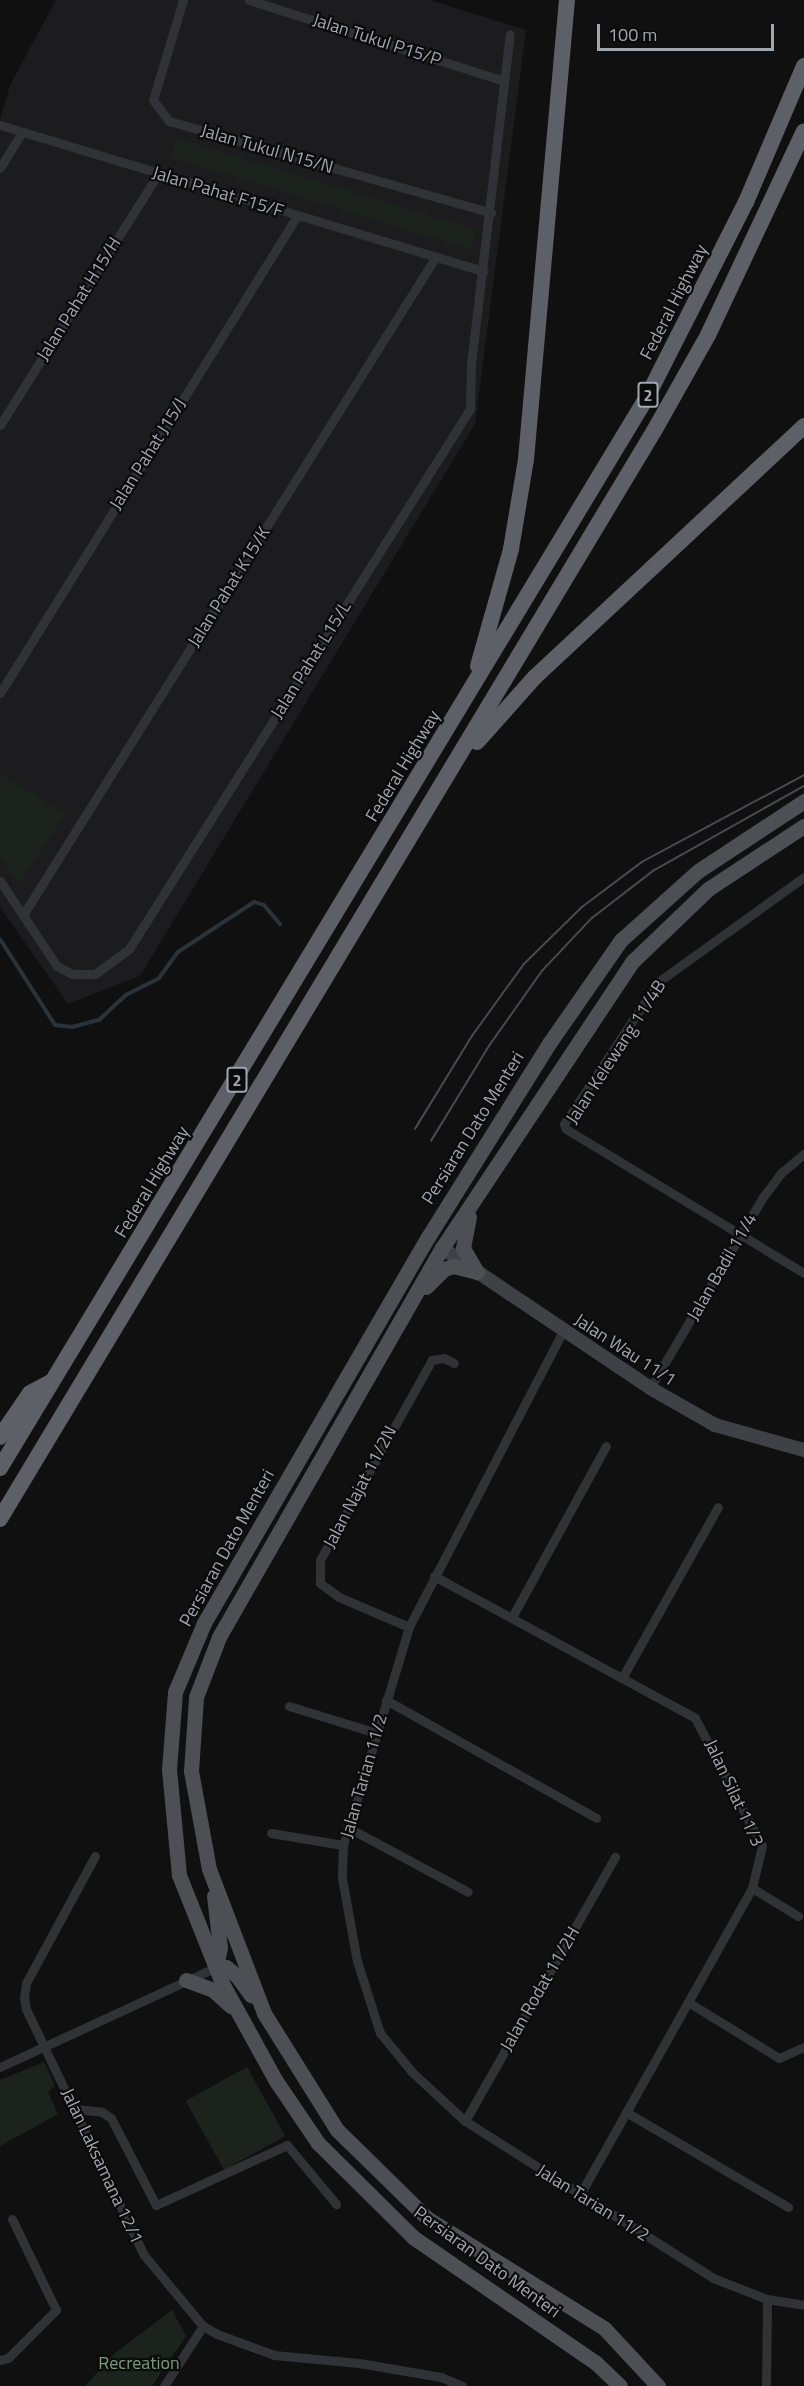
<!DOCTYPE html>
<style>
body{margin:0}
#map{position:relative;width:804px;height:2386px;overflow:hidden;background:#101011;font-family:"Titillium Web",sans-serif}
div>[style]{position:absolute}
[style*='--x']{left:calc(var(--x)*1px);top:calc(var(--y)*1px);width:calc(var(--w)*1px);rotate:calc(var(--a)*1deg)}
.built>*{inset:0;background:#1c1c1e}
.green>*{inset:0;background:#1c231d;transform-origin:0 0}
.stream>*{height:4px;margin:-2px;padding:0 2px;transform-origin:2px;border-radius:2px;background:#2a3339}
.street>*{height:9px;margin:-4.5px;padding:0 4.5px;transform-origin:4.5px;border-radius:4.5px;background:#313236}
.secondary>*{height:14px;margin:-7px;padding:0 7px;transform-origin:7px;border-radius:7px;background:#3f4146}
.primary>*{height:15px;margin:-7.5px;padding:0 7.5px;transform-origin:7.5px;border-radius:7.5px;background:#4d4f55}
.highway>*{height:16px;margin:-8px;padding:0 8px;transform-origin:8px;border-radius:8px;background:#5d6066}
.tram>*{height:1.5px;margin:-0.75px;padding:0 0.75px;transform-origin:0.75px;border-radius:0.75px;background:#484a4f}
span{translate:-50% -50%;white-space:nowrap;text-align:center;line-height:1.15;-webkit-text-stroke:4.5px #0b0b0c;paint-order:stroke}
.shield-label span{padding:2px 4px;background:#0b0b0c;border:2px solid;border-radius:4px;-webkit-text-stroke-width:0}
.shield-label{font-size:16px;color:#a1a7b1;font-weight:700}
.street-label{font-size:18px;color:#a1a7b1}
.park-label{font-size:18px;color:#7a9c79}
.scale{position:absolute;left:597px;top:24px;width:177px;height:27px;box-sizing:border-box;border:3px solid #a1a7b1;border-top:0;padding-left:8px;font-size:18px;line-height:21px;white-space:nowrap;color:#a1a7b1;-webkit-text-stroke:4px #0b0b0c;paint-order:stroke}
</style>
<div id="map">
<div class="built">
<i style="clip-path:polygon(56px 0,430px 0,526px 30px,475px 424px,140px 976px,68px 1004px,0 907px,0 119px,10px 85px)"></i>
</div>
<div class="green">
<i style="left:176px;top:138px;width:314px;height:20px;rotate:17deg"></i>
<i style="clip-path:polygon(0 773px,65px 814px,23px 878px,17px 881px,0 857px)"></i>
<i style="clip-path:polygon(44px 2062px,55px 2086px,48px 2092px,58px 2114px,0 2146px,0 2080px)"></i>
<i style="left:247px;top:2067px;width:79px;height:70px;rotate:61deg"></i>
<i style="clip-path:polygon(172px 2310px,186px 2336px,152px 2386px,85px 2386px,114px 2354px)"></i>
</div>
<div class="stream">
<i style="--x:0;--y:939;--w:102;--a:57.4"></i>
<i style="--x:55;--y:1025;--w:17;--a:7"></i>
<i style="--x:72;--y:1027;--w:28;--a:-15"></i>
<i style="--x:99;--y:1020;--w:37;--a:-43"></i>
<i style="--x:126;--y:995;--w:37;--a:-27"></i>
<i style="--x:159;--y:978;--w:32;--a:-54"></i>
<i style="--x:178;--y:952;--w:91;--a:-33.3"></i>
<i style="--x:254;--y:902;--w:10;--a:17"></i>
<i style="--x:264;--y:905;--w:25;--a:50"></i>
</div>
<div class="street">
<i style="--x:183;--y:0;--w:104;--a:106.7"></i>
<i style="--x:153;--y:100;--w:26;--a:53"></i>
<i style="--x:169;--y:121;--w:335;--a:15.9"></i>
<i style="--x:249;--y:0;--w:268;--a:17.6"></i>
<i style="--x:0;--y:125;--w:505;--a:16.82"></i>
<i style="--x:0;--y:168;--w:42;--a:-58.6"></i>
<i style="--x:0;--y:425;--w:297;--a:-57.8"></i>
<i style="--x:0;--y:693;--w:562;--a:-58.09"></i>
<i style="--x:804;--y:877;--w:180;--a:144.3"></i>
<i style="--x:658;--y:982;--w:170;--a:123.5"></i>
<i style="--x:564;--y:1124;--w:5;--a:68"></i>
<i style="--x:566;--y:1129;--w:278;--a:31.2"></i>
<i style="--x:0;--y:881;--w:102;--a:56.2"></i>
<i style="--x:57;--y:966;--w:17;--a:28"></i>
<i style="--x:72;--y:974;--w:23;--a:0"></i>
<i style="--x:95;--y:974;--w:42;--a:-36.3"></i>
<i style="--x:129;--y:949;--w:639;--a:-57.73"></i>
<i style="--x:470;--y:409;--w:45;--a:-88.7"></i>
<i style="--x:471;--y:364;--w:332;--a:-83.3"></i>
<i style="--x:23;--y:915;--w:775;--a:-57.91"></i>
<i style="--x:563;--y:1331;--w:334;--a:117.5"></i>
<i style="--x:409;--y:1627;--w:228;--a:106.8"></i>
<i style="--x:343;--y:1845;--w:33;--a:92"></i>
<i style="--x:342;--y:1878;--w:84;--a:79.8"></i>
<i style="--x:357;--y:1961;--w:76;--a:72.3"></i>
<i style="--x:380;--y:2033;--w:50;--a:50.6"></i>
<i style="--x:412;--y:2072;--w:72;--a:42.8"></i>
<i style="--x:465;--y:2121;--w:294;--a:32.3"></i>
<i style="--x:713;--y:2278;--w:58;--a:21.3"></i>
<i style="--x:767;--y:2299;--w:37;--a:9"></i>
<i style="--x:650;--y:1388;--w:222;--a:-59.4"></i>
<i style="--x:763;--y:1197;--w:30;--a:-53"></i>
<i style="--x:781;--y:1173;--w:30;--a:-40"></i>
<i style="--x:434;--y:1576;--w:297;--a:28.5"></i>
<i style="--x:695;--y:1718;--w:144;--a:62.4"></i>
<i style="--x:762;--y:1846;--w:43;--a:103.4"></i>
<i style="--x:752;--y:1888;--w:352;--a:119.3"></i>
<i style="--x:512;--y:1617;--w:195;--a:-61.2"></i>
<i style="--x:409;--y:1627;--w:76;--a:-156.8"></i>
<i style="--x:339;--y:1597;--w:24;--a:-144"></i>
<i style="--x:320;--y:1583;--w:23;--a:-90"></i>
<i style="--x:320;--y:1560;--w:229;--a:-60.8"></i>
<i style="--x:432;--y:1360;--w:12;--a:-9"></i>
<i style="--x:444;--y:1358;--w:11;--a:27"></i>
<i style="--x:622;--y:1678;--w:196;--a:-60.7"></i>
<i style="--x:386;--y:1700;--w:241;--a:29.3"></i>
<i style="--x:289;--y:1706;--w:91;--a:17.2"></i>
<i style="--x:347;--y:1827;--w:137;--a:28.2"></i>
<i style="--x:271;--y:1833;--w:73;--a:9.5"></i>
<i style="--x:95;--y:1856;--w:145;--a:118.5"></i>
<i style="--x:26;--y:1983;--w:14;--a:98"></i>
<i style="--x:24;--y:1997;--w:12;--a:81"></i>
<i style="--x:26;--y:2009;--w:273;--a:64.4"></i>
<i style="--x:144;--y:2255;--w:92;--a:50.3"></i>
<i style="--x:203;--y:2326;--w:16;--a:30"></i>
<i style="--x:217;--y:2334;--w:61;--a:20.2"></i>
<i style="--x:274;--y:2355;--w:85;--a:5.4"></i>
<i style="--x:359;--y:2363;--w:83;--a:9.7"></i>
<i style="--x:441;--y:2377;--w:23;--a:23"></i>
<i style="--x:752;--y:1888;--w:54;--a:31.3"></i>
<i style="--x:688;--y:2002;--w:107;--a:31.6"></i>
<i style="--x:779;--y:2058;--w:27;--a:-24"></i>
<i style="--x:0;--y:2067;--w:238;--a:-24.8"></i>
<i style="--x:75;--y:2109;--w:27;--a:6"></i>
<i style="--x:102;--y:2112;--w:11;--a:34"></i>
<i style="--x:111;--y:2118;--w:98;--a:62.7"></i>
<i style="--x:156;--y:2205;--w:144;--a:-24.6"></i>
<i style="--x:287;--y:2145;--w:77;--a:50.3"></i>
<i style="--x:626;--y:2112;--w:188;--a:30.4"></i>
<i style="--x:465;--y:2121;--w:304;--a:-60.4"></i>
<i style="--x:0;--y:2360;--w:8;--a:-14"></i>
<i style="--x:8;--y:2358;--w:68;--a:-45"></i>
<i style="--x:56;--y:2310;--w:101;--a:-115.8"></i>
<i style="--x:164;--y:2386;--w:72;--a:-57"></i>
<i style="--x:766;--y:2386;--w:87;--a:-89.3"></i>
</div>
<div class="secondary">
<i style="--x:442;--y:1248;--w:251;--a:33.9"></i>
<i style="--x:650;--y:1388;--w:75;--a:29.6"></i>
<i style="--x:715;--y:1425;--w:92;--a:15.7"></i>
</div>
<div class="primary">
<i style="--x:469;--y:1217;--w:32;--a:101"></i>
<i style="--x:463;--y:1248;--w:28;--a:60"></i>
<i style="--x:426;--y:1287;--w:25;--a:-45"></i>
<i style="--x:444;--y:1269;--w:9;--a:-18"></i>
<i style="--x:453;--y:1266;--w:25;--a:14"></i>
<i style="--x:214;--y:1896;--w:51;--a:83.3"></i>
<i style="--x:220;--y:1947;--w:20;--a:101"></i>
<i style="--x:216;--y:1967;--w:10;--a:0"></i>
<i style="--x:226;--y:1967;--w:14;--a:39"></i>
<i style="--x:237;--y:1976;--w:24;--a:54"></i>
<i style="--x:186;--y:1980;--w:29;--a:20"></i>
<i style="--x:213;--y:1990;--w:24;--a:42"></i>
<i style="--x:620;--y:2386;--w:33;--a:-136"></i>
<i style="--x:596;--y:2363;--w:222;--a:-145.5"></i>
<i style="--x:413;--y:2237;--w:134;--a:-135.3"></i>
<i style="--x:318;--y:2143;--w:75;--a:-124.1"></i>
<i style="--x:276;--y:2081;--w:112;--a:-118.9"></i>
<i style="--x:222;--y:1983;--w:116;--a:-111.7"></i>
<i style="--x:179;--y:1875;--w:106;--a:-95.4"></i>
<i style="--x:169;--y:1769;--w:77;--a:-85.5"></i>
<i style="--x:175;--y:1692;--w:75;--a:-67.2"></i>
<i style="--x:204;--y:1623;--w:446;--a:-59.9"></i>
<i style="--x:428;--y:1237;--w:230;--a:-58"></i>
<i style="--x:550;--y:1042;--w:124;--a:-55.2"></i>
<i style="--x:621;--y:940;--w:103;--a:-41.9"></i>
<i style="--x:698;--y:871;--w:127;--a:-33.4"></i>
<i style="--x:658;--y:2386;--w:79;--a:-133"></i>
<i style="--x:604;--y:2328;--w:207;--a:-148.2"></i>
<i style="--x:428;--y:2219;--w:127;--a:-135.6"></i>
<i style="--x:337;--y:2130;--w:138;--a:-122"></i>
<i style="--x:264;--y:2013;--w:154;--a:-110.9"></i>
<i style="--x:209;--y:1869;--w:100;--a:-100.4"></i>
<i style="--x:191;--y:1771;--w:74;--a:-86.1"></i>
<i style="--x:196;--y:1697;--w:64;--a:-69"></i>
<i style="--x:219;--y:1637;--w:448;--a:-60.2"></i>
<i style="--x:442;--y:1248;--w:345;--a:-56.4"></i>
<i style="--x:633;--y:961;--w:104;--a:-43.8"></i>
<i style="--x:708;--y:889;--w:115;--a:-33.3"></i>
</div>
<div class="highway">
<i style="--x:478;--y:666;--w:122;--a:-74.2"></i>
<i style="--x:511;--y:549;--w:91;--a:-80.5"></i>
<i style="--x:526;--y:459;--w:461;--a:-84.9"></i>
<i style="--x:477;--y:742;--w:87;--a:-48.3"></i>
<i style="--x:535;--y:677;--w:368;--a:-43"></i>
<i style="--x:0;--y:1437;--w:53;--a:-55.7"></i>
<i style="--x:30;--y:1393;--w:24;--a:-28"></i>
<i style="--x:0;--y:1468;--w:1249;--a:-58.86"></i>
<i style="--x:646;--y:399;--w:221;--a:-63.1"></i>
<i style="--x:746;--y:202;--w:148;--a:-66.9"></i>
<i style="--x:0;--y:1519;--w:1269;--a:-58.99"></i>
<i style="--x:654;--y:431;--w:110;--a:-60.6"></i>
<i style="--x:708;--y:335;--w:225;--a:-64.8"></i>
</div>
<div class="tram">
<i style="--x:415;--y:1129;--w:109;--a:-58.5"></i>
<i style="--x:472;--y:1036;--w:89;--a:-54.2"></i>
<i style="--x:524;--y:964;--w:81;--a:-44.5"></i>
<i style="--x:582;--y:907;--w:75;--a:-36.9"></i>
<i style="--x:642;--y:862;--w:184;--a:-28.2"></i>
<i style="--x:431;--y:1141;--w:111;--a:-58.6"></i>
<i style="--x:489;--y:1046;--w:92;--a:-54.8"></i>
<i style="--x:542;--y:971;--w:73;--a:-46.7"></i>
<i style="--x:592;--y:918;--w:77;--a:-37.6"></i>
<i style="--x:653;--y:871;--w:173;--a:-29.4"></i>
</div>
<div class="shield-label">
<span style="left:648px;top:395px">2</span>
<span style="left:237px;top:1080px">2</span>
</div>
<div class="street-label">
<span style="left:377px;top:40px;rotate:18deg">Jalan Tukul P15/P</span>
<span style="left:267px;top:149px;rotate:16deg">Jalan Tukul N15/N</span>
<span style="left:218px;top:192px;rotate:17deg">Jalan Pahat F15/F</span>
<span style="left:79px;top:299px;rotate:-58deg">Jalan Pahat H15/H</span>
<span style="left:674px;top:302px;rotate:-63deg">Federal Highway</span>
<span style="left:148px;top:454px;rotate:-58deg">Jalan Pahat J15/J</span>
<span style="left:229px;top:587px;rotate:-58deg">Jalan Pahat K15/K</span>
<span style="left:311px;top:660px;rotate:-58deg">Jalan Pahat L15/L</span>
<span style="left:403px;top:766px;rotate:-59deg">Federal Highway</span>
<span style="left:616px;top:1052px;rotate:-57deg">Jalan Kelewang 11/4B</span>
<span style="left:473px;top:1128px;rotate:-58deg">Persiaran Dato Menteri</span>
<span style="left:152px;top:1182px;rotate:-59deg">Federal Highway</span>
<span style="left:722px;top:1267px;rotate:-60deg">Jalan Badil 11/4</span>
<span style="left:625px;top:1350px;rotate:33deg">Jalan Wau 11/1</span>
<span style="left:360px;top:1487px;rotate:-62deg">Jalan Najat 11/2N</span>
<span style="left:227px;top:1548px;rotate:-61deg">Persiaran Dato Menteri</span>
<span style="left:364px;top:1776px;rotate:-74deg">Jalan Tarian 11/2</span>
<span style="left:734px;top:1793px;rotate:65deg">Jalan Silat 11/3</span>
<span style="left:540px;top:1989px;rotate:-60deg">Jalan Rodat 11/2H</span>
<span style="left:102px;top:2166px;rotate:65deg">Jalan Laksamana 12/1</span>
<span style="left:593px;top:2203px;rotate:32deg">Jalan Tarian 11/2</span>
<span style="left:487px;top:2262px;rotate:36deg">Persiaran Dato Menteri</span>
</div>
<div class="park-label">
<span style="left:139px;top:2363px">Recreation</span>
</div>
<div class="scale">100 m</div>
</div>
